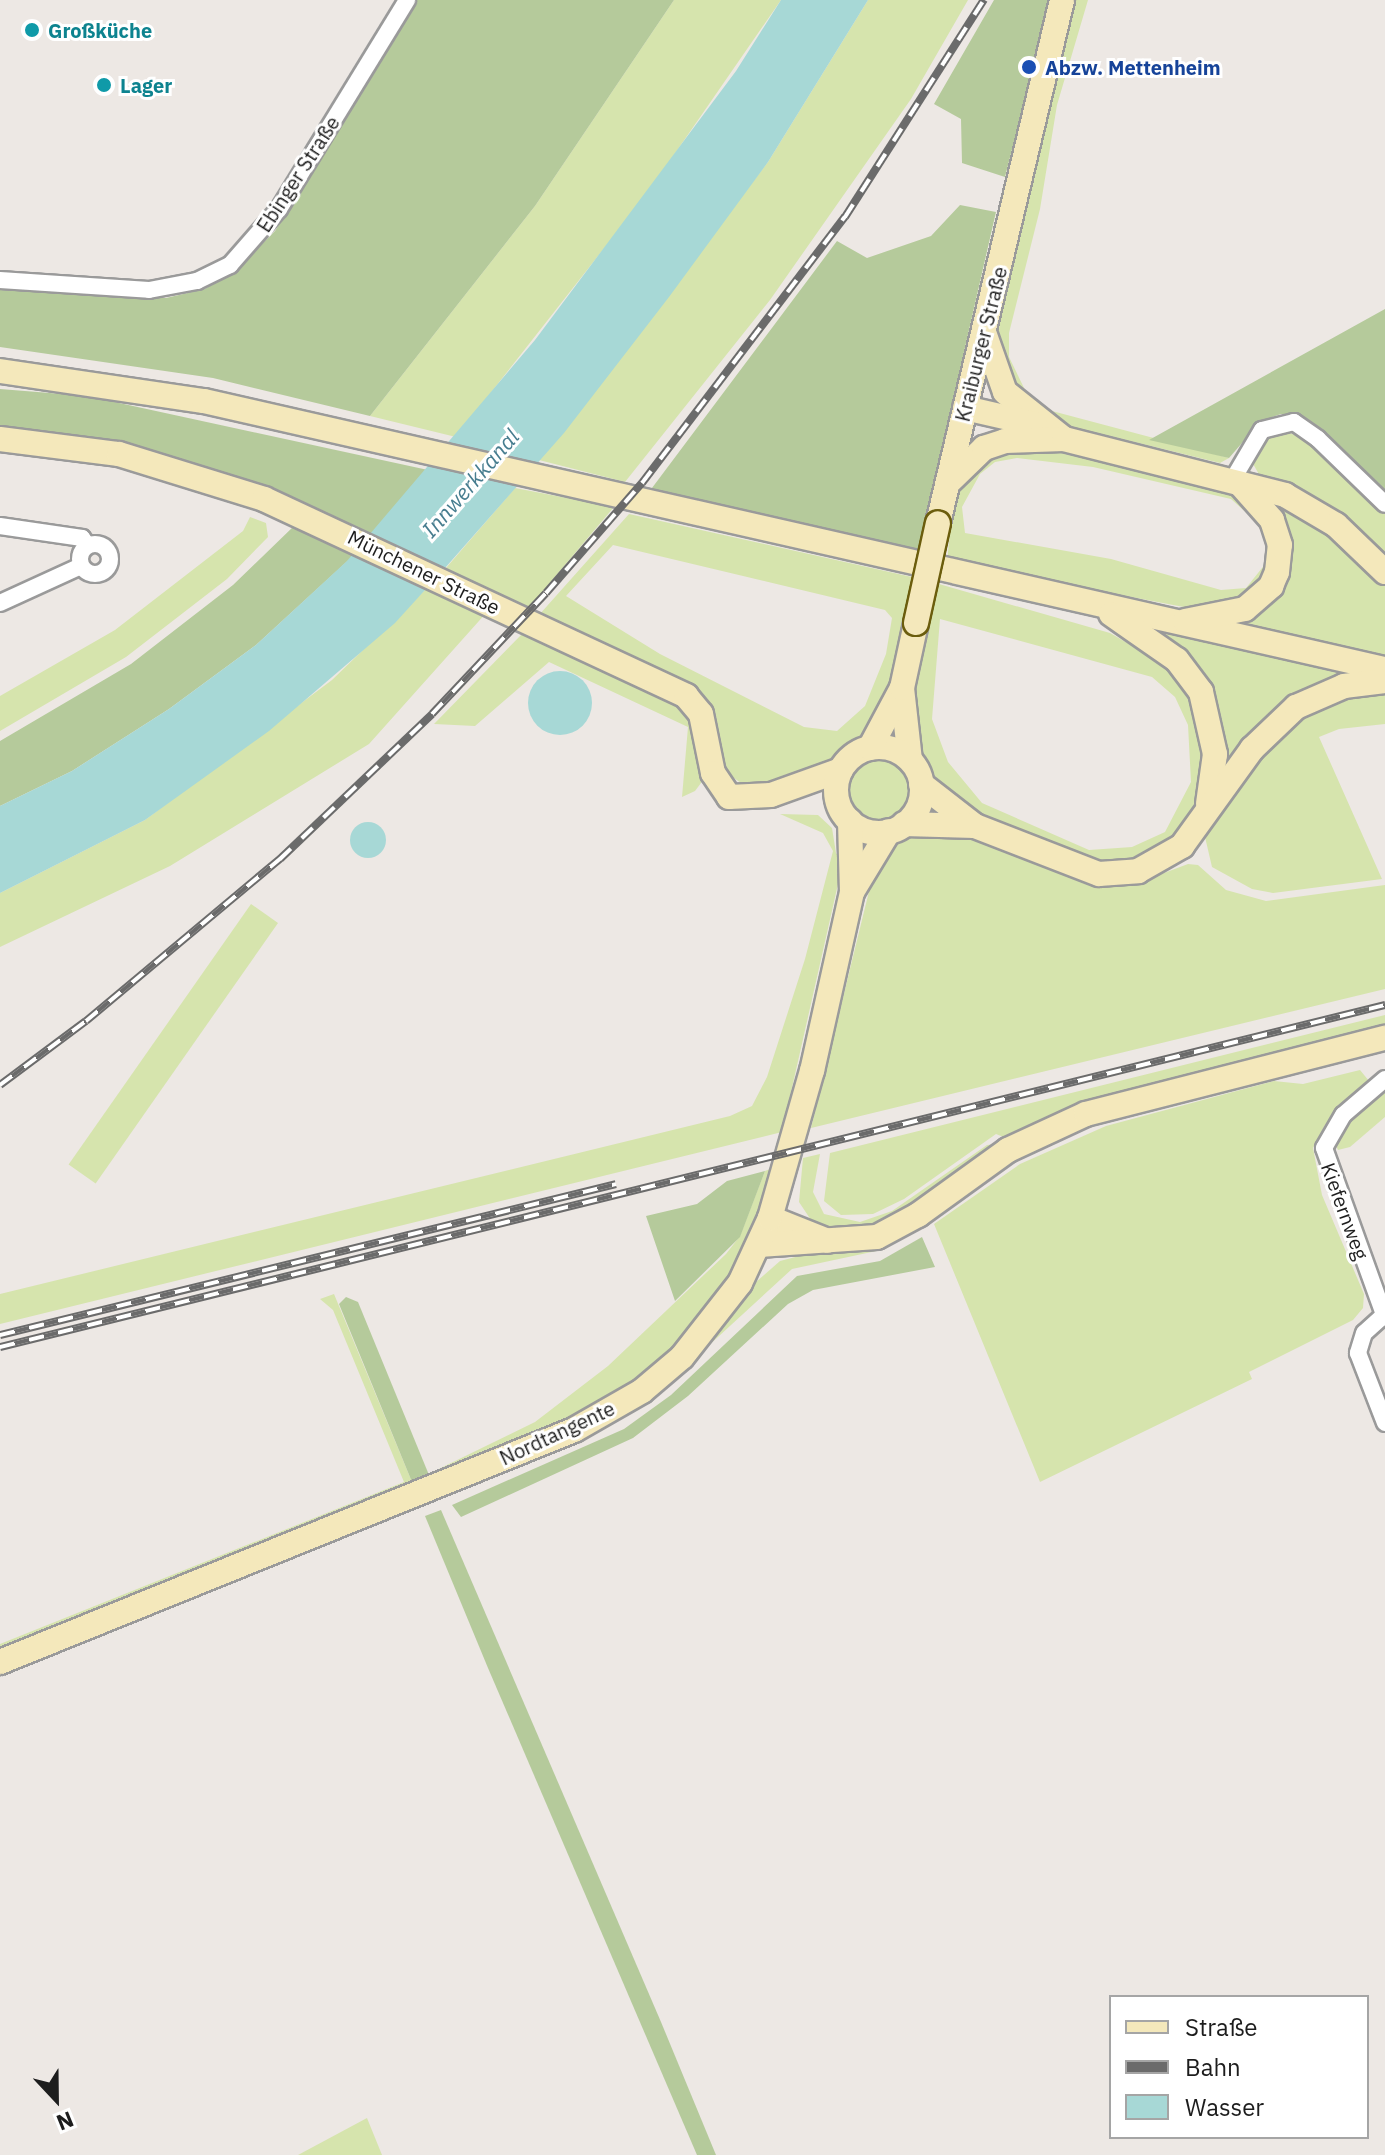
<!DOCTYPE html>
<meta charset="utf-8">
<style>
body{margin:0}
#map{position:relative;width:1385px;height:2155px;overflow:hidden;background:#ede8e4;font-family:"IBM Plex Sans",sans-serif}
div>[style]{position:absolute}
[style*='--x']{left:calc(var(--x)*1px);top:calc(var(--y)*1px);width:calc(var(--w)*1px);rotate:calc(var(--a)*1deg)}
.grass>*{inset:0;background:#d6e4ad;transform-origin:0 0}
.round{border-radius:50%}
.forest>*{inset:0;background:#b5ca9b}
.water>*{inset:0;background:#a7d8d6}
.roads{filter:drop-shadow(2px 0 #9a9a9a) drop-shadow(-2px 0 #9a9a9a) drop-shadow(0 2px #9a9a9a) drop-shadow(0 -2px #9a9a9a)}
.street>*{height:16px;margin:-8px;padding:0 8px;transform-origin:8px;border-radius:8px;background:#fff}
.street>.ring{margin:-8px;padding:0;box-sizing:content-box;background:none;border:16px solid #fff;border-radius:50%}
.secondary>*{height:24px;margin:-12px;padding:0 12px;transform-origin:12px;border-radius:12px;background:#f4e8bb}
.secondary>.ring{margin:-12px;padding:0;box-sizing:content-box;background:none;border:24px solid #f4e8bb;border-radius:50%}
.rail>*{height:8px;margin-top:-4px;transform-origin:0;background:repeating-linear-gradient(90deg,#fff 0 15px,#6b6b6b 0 30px);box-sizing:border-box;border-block:2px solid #6b6b6b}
.bridges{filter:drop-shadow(2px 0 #6b5d0d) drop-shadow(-2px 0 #6b5d0d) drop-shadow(0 2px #6b5d0d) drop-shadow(0 -2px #6b5d0d)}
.secondary-bridge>*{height:24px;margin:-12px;padding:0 12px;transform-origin:12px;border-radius:12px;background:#f4e8bb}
.dots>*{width:22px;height:22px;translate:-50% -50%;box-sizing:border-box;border:4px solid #fff;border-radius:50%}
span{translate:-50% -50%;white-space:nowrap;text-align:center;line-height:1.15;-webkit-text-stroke:6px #fff;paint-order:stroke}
.culture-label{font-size:20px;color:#0d838f;font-weight:700}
.left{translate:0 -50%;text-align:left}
.transit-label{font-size:20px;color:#164399;font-weight:700}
.street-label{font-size:20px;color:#1d1d1d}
.water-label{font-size:22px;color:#477d8f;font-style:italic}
.legend{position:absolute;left:1109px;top:1995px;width:260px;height:144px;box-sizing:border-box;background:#fff;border:2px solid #a5a5a5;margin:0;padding:10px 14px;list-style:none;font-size:24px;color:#1d1d1d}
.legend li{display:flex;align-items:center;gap:16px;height:40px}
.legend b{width:40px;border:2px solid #a5a5a5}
.north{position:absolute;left:16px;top:2059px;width:80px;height:80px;-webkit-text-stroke:6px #fff;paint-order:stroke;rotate:158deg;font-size:22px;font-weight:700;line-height:32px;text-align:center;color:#1d1d1d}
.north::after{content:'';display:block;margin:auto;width:28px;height:36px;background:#1d1d1d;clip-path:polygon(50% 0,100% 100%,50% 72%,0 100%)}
</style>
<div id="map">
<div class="grass">
<i style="clip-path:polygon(674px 0,781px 0,649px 191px,456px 437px,370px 416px,535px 206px)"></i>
<i style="clip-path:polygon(868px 0,968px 0,911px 99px,770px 300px,625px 482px,539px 460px,768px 162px)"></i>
<i style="clip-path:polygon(1074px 0,1088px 0,1057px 105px,1040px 209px,1009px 333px,1009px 357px,1025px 390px,1052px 411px,1229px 458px,1220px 463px,1061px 424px,1011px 391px,996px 329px)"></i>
<i style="clip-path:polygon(1287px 432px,1307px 440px,1385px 514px,1385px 659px,1227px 624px,1279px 583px,1261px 478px,1252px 462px,1270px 433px)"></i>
<i style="clip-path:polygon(evenodd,1039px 448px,1231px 492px,1259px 509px,1273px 562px,1252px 597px,1189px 608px,947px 562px,953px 502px,961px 482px,988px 454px,1039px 448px,1017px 458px,1093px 467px,1231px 499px,1260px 525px,1268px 551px,1266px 563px,1246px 588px,1221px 590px,1111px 559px,965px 533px,962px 507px,980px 474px,995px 462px,1017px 458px)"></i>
<i style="clip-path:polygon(515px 488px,614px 507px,526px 611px,446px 568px)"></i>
<i style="clip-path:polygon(evenodd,629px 514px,912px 577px,898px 658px,874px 733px,826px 772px,748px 788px,727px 773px,715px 712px,696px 687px,539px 615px,629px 514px,613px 545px,885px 610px,892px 618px,886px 654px,865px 706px,837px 731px,804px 727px,660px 654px,566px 596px,613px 545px)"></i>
<i style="clip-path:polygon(250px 517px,266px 523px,268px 537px,227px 579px,126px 657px,0 731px,0 696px,115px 630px,243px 531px)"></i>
<i style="clip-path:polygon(evenodd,939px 584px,1110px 633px,1176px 671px,1205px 721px,1202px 792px,1176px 837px,1150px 857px,1110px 864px,1094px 861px,964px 808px,935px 786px,918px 753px,912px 699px,920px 643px,939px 584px,940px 619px,1152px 677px,1175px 697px,1188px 725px,1191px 782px,1165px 832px,1132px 847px,1089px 850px,982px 803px,948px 762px,932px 719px,940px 619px)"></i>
<i style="clip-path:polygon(429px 586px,487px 612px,369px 744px,170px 866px,0 947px,0 893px,145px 820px,332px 680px)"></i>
<i style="clip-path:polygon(1162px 631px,1363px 675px,1340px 679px,1217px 790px,1223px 724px,1200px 672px)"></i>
<i style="clip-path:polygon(523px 633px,637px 682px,691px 713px,701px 757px,701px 783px,695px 791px,682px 797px,688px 727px,549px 662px,475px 726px,434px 724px)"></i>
<i style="clip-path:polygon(1385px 691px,1385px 724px,1339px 729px,1319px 737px,1382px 879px,1273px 893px,1252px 889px,1212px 867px,1205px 837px,1244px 768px,1318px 700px)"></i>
<i class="round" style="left:847px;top:757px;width:66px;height:66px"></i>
<i style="clip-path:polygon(780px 814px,818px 815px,832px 828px,836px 853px,843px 862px,782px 1132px,0 1324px,0 1294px,730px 1116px,752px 1106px,767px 1077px,805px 959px,833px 851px,823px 833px)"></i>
<i style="clip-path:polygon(914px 830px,961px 836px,1107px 885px,1132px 885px,1188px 864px,1198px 865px,1226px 890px,1266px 901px,1385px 885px,1385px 989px,811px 1128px,873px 875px,890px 843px)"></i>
<i style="left:251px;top:904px;width:33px;height:318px;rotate:35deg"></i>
<i style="clip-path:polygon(1385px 1015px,1385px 1028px,1011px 1140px,996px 1134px,904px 1199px,873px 1214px,841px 1215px,824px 1201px,830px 1153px)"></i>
<i style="clip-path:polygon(1360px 1070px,1369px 1081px,1325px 1125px,1313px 1148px,1322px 1195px,1364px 1294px,1363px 1308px,1353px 1320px,1249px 1372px,1252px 1379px,1040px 1482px,934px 1224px,1020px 1164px,1106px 1126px,1274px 1081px,1303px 1084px)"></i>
<i style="clip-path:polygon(1385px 1091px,1385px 1117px,1350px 1147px,1338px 1150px,1334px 1141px,1338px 1132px)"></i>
<i style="clip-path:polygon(995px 1144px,883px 1225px,829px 1230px,813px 1223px,799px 1202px,803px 1158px,820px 1154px,813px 1192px,824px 1214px,860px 1222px,892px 1211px,987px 1145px)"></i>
<i style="clip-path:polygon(775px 1167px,769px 1195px,726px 1286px,688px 1337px,651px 1371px,584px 1416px,0 1653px,0 1644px,404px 1482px,333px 1310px,320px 1299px,334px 1294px,412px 1482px,535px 1422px,608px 1366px,726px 1254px,740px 1236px,765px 1171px)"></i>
<i style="clip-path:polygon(915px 1226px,918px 1230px,881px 1250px,792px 1269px,646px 1403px,575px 1443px,445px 1496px,588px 1430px,780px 1261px)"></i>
<i style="clip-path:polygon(367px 2118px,382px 2155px,298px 2155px)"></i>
</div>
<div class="forest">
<i style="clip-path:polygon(416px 0,674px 0,535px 206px,370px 416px,213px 378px,0 347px,0 290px,166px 298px,205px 289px,236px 270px,275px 231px)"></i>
<i style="clip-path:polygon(994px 0,1050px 0,1005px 177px,962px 163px,961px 119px,934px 104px)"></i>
<i style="clip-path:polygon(960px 205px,996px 212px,918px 553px,649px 492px,837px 241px,867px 258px,931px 236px)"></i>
<i style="clip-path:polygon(1385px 309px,1385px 496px,1298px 416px,1281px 414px,1261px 421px,1229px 458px,1149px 440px)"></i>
<i style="clip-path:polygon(0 389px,87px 396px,428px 470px,371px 536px,0 429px)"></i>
<i style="clip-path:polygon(302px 525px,351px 547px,353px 556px,256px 645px,169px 709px,72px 771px,0 806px,0 741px,131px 664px,233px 585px,294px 526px)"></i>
<i style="clip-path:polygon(765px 1171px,740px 1237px,675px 1301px,646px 1216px,697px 1204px,727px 1181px)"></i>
<i style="clip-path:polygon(922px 1237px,935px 1267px,813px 1290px,788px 1304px,688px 1396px,633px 1438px,461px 1517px,452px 1505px,624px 1429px,671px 1395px,797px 1276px,880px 1261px)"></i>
<i style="clip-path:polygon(346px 1297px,358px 1302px,429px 1475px,412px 1482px,339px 1304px)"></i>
<i style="clip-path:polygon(441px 1510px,661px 2022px,716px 2155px,697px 2155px,488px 1668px,425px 1516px)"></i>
</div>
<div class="water">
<i style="clip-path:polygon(781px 0,868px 0,768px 162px,669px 297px,564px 433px,445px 568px,395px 623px,269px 731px,145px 820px,0 893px,0 806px,72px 771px,169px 709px,256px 645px,347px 561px,535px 340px,736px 71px)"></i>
<i class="round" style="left:528px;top:671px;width:64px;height:64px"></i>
<i class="round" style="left:350px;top:822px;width:36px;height:36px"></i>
</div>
<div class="roads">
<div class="street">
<i style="--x:0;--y:280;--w:149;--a:3.8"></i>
<i style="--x:149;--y:290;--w:49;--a:-10.6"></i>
<i style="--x:197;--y:281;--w:37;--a:-26"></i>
<i style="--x:230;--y:265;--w:74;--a:-48.8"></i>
<i style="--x:279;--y:209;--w:245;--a:-58.5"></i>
<i style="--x:1233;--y:479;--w:57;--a:-59.4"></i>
<i style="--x:1262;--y:430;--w:33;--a:-14"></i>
<i style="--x:1294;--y:422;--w:29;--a:35"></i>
<i style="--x:1318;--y:439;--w:93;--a:44.1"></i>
<i style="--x:0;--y:526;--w:83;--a:8.3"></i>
<i style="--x:82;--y:538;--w:9;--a:54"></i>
<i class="ring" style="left:80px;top:544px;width:14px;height:14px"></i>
<i style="--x:0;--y:603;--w:89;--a:-24.6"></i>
<i style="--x:1385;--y:1079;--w:55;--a:139.4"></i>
<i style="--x:1343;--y:1115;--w:38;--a:120"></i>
<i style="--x:1324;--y:1148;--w:180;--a:70.2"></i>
<i style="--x:1383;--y:1316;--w:25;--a:138"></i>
<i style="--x:1364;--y:1333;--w:21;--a:107"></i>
<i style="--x:1358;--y:1353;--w:75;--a:68.9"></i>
</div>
<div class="secondary">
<i style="--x:985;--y:335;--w:60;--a:70.7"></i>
<i style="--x:1005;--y:392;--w:75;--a:38.5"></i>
<i style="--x:0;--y:371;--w:206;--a:8.4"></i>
<i style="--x:204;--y:401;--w:1211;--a:12.79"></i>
<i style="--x:965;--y:408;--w:72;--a:12.9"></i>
<i style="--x:0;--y:439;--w:120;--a:7.2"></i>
<i style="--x:119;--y:454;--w:152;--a:17.2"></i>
<i style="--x:264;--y:499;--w:466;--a:25"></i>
<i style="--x:686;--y:696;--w:23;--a:50"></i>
<i style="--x:701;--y:714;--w:60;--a:78.5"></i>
<i style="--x:713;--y:773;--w:29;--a:56"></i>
<i style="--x:729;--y:797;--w:42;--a:-2.7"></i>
<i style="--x:771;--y:795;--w:74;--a:-19.7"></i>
<i style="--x:949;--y:482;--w:49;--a:-44.2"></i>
<i style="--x:984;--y:448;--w:22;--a:-18"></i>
<i style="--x:1005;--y:441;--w:59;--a:-1.9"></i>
<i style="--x:1064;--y:439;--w:228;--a:14.2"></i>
<i style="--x:1285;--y:495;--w:59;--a:30.5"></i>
<i style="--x:1336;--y:525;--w:68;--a:43.8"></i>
<i style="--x:938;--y:523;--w:537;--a:-76.66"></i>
<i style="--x:1111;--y:614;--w:80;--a:34.9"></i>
<i style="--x:1177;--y:660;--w:40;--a:53"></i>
<i style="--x:1201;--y:692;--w:64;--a:77.3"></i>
<i style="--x:1215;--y:754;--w:50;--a:98"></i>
<i style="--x:1185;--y:621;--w:61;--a:-11.3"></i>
<i style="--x:1245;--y:609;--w:35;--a:-41"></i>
<i style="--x:1271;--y:586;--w:15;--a:-67"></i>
<i style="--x:1277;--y:572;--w:27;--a:-84"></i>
<i style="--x:1280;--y:545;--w:26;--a:-108"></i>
<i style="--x:1272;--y:520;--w:48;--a:-131.6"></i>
<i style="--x:902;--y:688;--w:72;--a:83.7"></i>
<i class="ring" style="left:836px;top:747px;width:62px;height:62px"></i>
<i style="--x:870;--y:748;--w:68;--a:-61.9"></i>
<i style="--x:902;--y:688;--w:66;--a:-77.8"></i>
<i style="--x:921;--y:784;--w:68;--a:37.9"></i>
<i style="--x:850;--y:821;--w:71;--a:88.4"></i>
<i style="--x:904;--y:824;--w:71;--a:1.6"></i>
<i style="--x:975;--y:826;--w:133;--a:21.2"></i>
<i style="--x:1099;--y:874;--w:39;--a:-4"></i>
<i style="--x:1138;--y:871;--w:51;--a:-29.6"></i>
<i style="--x:1182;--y:846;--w:120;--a:-54.2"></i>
<i style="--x:1252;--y:749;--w:61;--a:-43.7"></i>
<i style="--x:1296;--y:707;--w:52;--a:-23.6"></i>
<i style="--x:1344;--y:686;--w:41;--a:-7"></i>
<i style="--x:770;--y:1218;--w:62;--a:21.6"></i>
<i style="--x:759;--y:1245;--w:118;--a:-3.9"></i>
<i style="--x:877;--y:1237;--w:47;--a:-28.2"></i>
<i style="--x:918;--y:1215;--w:111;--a:-35.8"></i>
<i style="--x:1008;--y:1150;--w:86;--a:-24.8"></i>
<i style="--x:1086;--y:1114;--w:309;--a:-14.3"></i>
<i style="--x:0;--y:1662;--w:619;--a:-22.01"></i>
<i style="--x:574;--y:1430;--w:78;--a:-29.8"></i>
<i style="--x:642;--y:1391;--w:52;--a:-40.4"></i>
<i style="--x:682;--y:1357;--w:94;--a:-51.9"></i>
<i style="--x:740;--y:1283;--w:72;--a:-65.2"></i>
<i style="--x:770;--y:1218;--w:153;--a:-74.1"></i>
<i style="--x:812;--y:1071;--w:183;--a:-77.4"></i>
<i style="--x:852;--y:892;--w:71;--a:-58.8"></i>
</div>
</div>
<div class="rail">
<i style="--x:0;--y:1085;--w:107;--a:-36.7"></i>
<i style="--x:86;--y:1021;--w:253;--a:-39.9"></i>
<i style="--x:280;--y:859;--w:210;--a:-43.6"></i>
<i style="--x:432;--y:714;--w:166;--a:-46.7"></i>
<i style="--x:546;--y:593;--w:146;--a:-48.9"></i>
<i style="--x:642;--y:483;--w:335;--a:-52.7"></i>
<i style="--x:845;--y:217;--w:258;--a:-57.4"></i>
<i style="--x:0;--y:1335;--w:634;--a:-13.77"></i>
<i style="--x:0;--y:1347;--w:1427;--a:-13.87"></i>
</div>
<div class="bridges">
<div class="secondary-bridge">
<i style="--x:916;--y:623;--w:102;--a:-77.6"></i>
</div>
</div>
<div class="dots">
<i style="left:32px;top:30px;background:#0f9aa8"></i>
<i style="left:1029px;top:67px;background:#1a4fb4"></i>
<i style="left:104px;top:85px;background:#0f9aa8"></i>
</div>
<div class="culture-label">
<span class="left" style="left:48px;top:30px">Großküche</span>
<span class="left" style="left:120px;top:85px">Lager</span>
</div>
<div class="transit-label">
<span class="left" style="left:1045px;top:67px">Abzw. Mettenheim</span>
</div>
<div class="street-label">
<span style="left:298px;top:174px;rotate:-57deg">Ebinger Straße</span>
<span style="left:981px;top:344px;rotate:-76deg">Kraiburger Straße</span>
<span style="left:424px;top:572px;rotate:26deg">Münchener Straße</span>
<span style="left:1345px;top:1211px;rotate:70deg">Kiefernweg</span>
<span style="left:557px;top:1433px;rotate:-25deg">Nordtangente</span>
</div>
<div class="water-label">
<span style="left:470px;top:483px;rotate:-49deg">Innwerkkanal</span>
</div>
<ul class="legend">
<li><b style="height:10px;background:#f4e8bb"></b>Straße</li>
<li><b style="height:10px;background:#6b6b6b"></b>Bahn</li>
<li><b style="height:22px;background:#a7d8d6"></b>Wasser</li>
</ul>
<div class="north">N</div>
</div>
